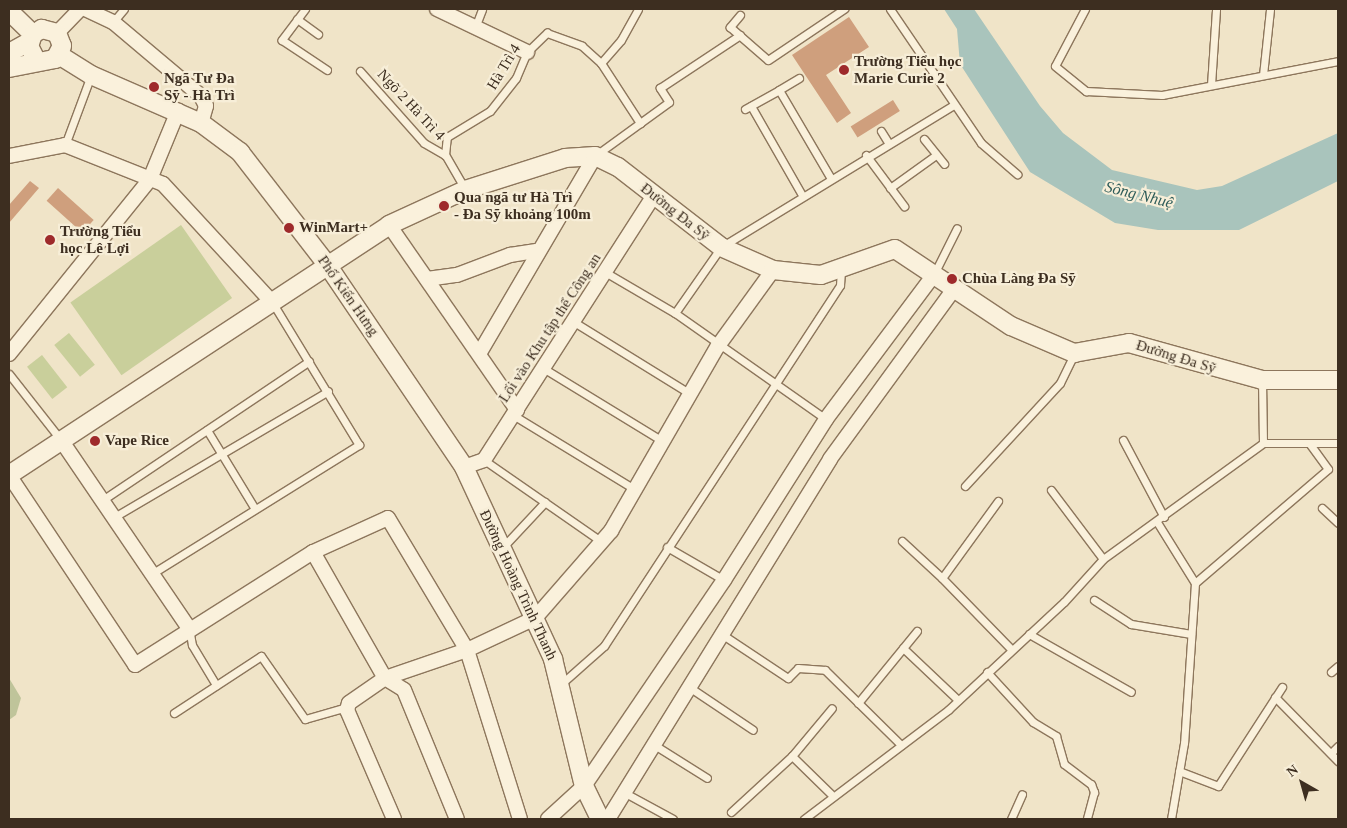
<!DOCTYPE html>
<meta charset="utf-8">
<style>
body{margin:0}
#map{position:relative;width:1347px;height:828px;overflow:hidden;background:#f0e4c8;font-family:Georgia,serif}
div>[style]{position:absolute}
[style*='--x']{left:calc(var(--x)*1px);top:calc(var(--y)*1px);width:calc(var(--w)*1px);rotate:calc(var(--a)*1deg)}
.green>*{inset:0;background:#c9cf9b;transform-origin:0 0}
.cemetery>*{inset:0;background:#bfc49a}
.water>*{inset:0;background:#a9c4bc}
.building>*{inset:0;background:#cf9f7d;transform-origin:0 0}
.roads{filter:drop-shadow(1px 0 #8d765c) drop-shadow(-1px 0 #8d765c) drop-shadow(0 1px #8d765c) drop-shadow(0 -1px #8d765c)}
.service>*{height:7px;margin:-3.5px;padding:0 3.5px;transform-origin:3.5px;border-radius:3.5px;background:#faf1dc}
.minor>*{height:14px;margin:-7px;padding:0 7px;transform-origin:7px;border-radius:7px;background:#faf1dc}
.tertiary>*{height:18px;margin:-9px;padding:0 9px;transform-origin:9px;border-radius:9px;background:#faf1dc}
.dots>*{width:14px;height:14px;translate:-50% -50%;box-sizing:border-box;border:2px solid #f7eed8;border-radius:50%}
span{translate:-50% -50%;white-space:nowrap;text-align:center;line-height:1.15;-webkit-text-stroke:4.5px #f7eed8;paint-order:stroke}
.poi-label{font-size:15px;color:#3d2e20;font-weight:700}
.left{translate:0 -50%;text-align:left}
.street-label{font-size:15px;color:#3d2e20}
.water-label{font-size:16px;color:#2f5d5a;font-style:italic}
.frame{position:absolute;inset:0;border:10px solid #3d2e20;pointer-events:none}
.north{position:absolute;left:1277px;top:758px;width:50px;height:50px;-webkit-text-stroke:4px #f7eed8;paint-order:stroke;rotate:322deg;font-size:14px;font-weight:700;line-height:20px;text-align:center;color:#3d2e20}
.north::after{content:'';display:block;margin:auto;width:18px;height:22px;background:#3d2e20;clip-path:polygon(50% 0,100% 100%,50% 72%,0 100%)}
</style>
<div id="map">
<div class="green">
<i style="left:181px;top:225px;width:89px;height:135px;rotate:55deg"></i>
<i style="left:69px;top:333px;width:41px;height:19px;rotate:51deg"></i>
<i style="left:42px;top:355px;width:41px;height:19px;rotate:52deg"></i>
</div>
<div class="cemetery">
<i style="clip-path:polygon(9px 678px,21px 698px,16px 715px,9px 720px)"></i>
</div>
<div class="water">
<i style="clip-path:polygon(944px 9px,974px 9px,1040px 106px,1063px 133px,1112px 170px,1197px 190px,1222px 186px,1338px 133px,1338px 181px,1239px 230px,1158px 230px,1115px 223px,1030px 172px,960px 64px,957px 29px)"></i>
</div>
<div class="building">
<i style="clip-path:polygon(849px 17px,869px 47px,826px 75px,851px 113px,837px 123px,792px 55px)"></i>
<i style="left:893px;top:100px;width:13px;height:50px;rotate:58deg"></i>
<i style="clip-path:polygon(30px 181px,39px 188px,9px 223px,9px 205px)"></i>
<i style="left:58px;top:188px;width:48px;height:17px;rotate:42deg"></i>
</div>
<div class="roads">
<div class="service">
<i style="--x:305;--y:9;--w:39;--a:127"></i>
<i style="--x:282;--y:40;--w:54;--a:33.7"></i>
<i style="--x:890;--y:9;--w:162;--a:55.8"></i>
<i style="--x:981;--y:143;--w:48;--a:40.7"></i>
<i style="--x:1085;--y:9;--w:64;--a:117.8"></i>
<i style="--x:1055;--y:66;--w:40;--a:39"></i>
<i style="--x:1086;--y:91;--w:76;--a:3"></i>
<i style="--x:1162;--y:95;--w:179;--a:-10.9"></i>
<i style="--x:740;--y:15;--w:16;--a:130"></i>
<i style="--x:730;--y:27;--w:50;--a:41"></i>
<i style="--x:768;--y:60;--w:92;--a:-33.9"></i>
<i style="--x:297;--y:19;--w:26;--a:36"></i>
<i style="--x:113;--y:22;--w:17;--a:-50"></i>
<i style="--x:476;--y:25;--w:17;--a:-69"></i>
<i style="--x:601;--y:63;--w:30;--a:-49"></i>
<i style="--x:621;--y:40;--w:35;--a:-61"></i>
<i style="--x:360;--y:71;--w:96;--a:48.4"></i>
<i style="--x:424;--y:143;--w:24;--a:30"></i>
<i style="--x:1263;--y:75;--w:66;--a:-83.9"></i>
<i style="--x:799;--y:78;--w:23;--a:149"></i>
<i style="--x:779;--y:90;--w:101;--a:59.6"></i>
<i style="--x:1211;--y:85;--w:76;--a:-86.2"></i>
<i style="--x:751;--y:106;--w:103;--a:60.2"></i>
<i style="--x:745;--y:109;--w:39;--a:-29"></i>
<i style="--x:881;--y:131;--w:13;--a:58"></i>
<i style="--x:924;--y:139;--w:32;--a:51"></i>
<i style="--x:65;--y:145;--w:75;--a:-69.6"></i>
<i style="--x:596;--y:155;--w:90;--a:-36"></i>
<i style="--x:669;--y:102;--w:17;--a:-123"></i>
<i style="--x:660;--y:88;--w:96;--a:-33.5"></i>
<i style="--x:866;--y:155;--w:64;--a:53.3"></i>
<i style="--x:890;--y:188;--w:57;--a:-35.7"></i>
<i style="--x:465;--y:189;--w:39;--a:-120"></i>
<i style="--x:445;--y:155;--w:18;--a:-84"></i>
<i style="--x:447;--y:137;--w:50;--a:-31.2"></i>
<i style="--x:490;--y:111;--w:42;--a:-51.8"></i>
<i style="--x:516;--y:78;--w:28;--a:-67"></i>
<i style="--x:527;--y:52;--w:28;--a:-44"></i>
<i style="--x:547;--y:33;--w:37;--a:20"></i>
<i style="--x:582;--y:46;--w:25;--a:42"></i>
<i style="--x:601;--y:63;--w:72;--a:57"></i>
<i style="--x:605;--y:272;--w:81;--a:30.4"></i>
<i style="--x:675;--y:313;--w:184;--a:35.1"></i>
<i style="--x:934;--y:274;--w:51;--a:-63.4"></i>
<i style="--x:675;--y:313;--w:80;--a:-55.1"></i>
<i style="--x:721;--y:247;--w:273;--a:-31.4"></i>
<i style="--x:574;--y:322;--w:135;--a:31.7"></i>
<i style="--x:543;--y:368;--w:138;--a:31.4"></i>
<i style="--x:9;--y:374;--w:84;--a:51.8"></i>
<i style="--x:513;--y:415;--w:142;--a:31.4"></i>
<i style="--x:207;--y:430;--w:92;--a:58.7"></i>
<i style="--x:1123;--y:440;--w:87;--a:62"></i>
<i style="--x:1263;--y:443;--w:75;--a:0"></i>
<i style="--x:484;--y:460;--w:144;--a:34.8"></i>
<i style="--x:965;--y:486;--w:140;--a:-47.3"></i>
<i style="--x:1060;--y:383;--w:32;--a:-64"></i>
<i style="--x:1051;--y:490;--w:86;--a:53"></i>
<i style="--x:104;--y:499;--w:247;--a:-33.9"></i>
<i style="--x:998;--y:501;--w:95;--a:126"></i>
<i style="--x:942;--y:578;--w:99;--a:45.8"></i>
<i style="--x:1322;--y:508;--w:22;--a:43"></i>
<i style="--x:116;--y:516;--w:246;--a:-30.5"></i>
<i style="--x:1157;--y:522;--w:72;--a:58.1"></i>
<i style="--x:1195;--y:583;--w:160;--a:93.9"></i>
<i style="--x:1184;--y:743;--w:77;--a:99.7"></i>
<i style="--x:902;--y:541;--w:54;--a:42.8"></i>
<i style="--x:667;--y:547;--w:66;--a:30.1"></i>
<i style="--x:502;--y:548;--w:63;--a:-46.9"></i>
<i style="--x:153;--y:573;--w:243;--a:-31.9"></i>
<i style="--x:359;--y:445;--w:167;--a:-121.3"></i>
<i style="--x:1195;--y:583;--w:175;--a:-40.6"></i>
<i style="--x:1328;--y:469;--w:32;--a:-126"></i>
<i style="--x:1094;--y:600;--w:44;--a:33"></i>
<i style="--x:1131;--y:624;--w:61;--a:9.5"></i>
<i style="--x:189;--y:628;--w:17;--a:80"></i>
<i style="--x:192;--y:645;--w:47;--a:59"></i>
<i style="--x:1029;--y:634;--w:117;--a:29.6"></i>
<i style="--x:723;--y:635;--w:78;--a:33.5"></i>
<i style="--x:788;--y:678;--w:14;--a:-45"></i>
<i style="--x:798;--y:668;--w:27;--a:4"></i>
<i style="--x:825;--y:670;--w:107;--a:44.6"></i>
<i style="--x:903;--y:648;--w:76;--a:43.4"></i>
<i style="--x:987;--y:672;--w:68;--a:47.4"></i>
<i style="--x:1033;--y:722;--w:27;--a:31"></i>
<i style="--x:1056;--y:736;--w:29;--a:74"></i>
<i style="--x:1064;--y:764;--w:34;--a:37"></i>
<i style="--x:1091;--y:784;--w:9;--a:69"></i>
<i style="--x:1094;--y:792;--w:28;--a:105"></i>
<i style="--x:1331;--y:672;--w:9;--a:-41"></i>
<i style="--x:561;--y:684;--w:57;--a:-41.5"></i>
<i style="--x:604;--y:646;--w:431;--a:-56.8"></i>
<i style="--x:840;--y:285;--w:15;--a:-86"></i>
<i style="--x:692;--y:689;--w:73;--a:33.9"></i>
<i style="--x:1275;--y:697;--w:90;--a:45.5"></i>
<i style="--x:858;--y:703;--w:93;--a:-50.7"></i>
<i style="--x:174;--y:713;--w:104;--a:-33.2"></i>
<i style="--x:261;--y:656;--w:77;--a:55.1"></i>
<i style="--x:305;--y:719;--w:44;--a:-15.9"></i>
<i style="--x:656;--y:746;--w:60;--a:32.1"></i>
<i style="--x:1331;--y:753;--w:10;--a:-45"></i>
<i style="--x:792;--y:756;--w:62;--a:-50.2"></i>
<i style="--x:1179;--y:771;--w:42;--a:21"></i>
<i style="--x:1218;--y:786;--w:118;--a:-57.1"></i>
<i style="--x:627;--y:794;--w:52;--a:28.5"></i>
<i style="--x:731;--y:812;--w:83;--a:-42.6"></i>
<i style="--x:792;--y:756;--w:54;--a:44.3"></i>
<i style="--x:804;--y:819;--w:181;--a:-37.1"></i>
<i style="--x:948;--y:710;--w:158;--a:-43"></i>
<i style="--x:1064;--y:602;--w:58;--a:-47.8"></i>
<i style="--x:1103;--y:559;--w:198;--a:-35.9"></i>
<i style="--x:1263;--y:443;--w:62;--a:-90.9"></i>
<i style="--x:1011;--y:819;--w:27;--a:-66"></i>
</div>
<div class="minor">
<i style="--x:85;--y:9;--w:31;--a:25"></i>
<i style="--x:113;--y:22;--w:115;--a:40.1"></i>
<i style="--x:201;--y:96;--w:11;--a:63"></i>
<i style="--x:206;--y:106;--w:18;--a:106"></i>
<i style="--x:437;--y:9;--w:100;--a:25.5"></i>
<i style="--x:57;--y:33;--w:33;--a:-46"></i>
<i style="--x:9;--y:156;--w:57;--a:-11.1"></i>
<i style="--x:65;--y:145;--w:105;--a:21.7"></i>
<i style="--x:163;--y:184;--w:161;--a:47.3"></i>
<i style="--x:389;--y:225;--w:225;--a:55.3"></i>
<i style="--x:427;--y:279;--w:30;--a:-8"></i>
<i style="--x:457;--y:275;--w:57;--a:-20.7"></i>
<i style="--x:510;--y:255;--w:25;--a:-9"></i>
<i style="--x:9;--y:354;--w:225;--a:-51.1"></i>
<i style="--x:150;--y:179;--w:74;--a:-67.6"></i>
<i style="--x:479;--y:354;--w:229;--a:-59.6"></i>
<i style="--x:61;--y:440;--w:227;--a:55.8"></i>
<i style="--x:464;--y:467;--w:21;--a:-19"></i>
<i style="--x:484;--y:460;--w:315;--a:-57.3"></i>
<i style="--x:9;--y:475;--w:228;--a:56.4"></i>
<i style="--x:135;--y:665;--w:211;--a:-32.4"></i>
<i style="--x:313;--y:552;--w:82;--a:-24.4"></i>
<i style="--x:388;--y:518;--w:154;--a:59.1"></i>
<i style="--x:467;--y:650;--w:177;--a:72.6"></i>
<i style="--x:313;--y:552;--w:145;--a:60.3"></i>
<i style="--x:385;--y:678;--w:22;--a:32"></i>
<i style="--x:404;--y:690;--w:139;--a:67.7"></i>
<i style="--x:394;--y:819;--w:119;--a:-113.3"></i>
<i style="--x:347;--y:710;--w:7;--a:-74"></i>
<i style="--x:349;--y:703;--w:44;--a:-34.8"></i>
<i style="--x:385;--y:678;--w:87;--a:-18.9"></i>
<i style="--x:467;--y:650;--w:75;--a:-25.2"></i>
<i style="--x:535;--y:618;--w:116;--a:-48.9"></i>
<i style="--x:611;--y:531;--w:214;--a:-60"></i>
<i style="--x:718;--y:346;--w:94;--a:-54.1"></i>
<i style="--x:548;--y:819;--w:49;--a:-42.5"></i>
<i style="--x:584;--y:786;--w:249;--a:-55.8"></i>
<i style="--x:724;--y:580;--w:191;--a:-57.6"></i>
<i style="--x:826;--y:419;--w:179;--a:-53.2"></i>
<i style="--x:608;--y:819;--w:423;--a:-58.3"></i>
<i style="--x:830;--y:459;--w:210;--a:-53.9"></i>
</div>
<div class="tertiary">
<i style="--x:9;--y:11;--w:33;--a:44"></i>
<i style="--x:9;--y:53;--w:23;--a:-29"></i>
<i style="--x:59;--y:55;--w:38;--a:32"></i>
<i style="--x:91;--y:75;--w:120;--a:23.6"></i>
<i style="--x:201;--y:123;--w:49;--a:36.6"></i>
<i style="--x:240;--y:152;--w:144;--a:52.3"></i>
<i style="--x:328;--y:266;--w:243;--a:55.9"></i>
<i style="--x:464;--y:467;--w:212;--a:65.1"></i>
<i style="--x:553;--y:659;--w:131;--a:76.3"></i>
<i style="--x:584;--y:786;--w:37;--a:64"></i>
<i style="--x:9;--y:68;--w:47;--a:-11.1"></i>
<i style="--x:55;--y:59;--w:15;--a:-62"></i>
<i style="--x:62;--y:46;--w:14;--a:-111"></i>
<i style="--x:57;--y:33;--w:16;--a:-165"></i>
<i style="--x:42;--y:29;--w:10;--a:151"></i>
<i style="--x:33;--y:34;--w:13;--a:108"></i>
<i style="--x:29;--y:46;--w:16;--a:63"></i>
<i style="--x:9;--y:475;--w:455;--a:-33.3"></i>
<i style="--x:389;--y:225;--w:84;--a:-24.7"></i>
<i style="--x:465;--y:190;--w:105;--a:-17.7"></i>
<i style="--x:565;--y:158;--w:30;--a:-4"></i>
<i style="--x:595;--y:156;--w:25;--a:26"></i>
<i style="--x:618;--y:167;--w:130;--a:37.8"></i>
<i style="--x:721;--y:247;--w:57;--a:23.9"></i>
<i style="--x:773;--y:270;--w:48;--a:5.9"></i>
<i style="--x:821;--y:275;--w:78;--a:-19.4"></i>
<i style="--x:895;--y:249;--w:139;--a:33.6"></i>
<i style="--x:1011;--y:326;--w:69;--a:23.2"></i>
<i style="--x:1074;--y:353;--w:56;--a:-10.3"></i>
<i style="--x:1129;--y:343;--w:138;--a:15.5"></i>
<i style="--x:1262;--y:380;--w:76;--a:0"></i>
</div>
</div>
<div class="dots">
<i style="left:844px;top:70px;background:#9e2a2b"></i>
<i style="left:154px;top:87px;background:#9e2a2b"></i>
<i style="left:444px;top:206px;background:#9e2a2b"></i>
<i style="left:289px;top:228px;background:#9e2a2b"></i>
<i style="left:50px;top:240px;background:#9e2a2b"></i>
<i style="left:952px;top:279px;background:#9e2a2b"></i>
<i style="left:95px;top:441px;background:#9e2a2b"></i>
</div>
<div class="poi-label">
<span class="left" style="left:854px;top:70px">Trường Tiểu học<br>Marie Curie 2</span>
<span class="left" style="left:164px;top:87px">Ngã Tư Đa<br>Sỹ - Hà Trì</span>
<span class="left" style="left:454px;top:206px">Qua ngã tư Hà Trì<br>- Đa Sỹ khoảng 100m</span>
<span class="left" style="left:299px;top:228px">WinMart+</span>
<span class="left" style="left:60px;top:240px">Trường Tiểu<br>học Lê Lợi</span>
<span class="left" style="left:962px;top:279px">Chùa Làng Đa Sỹ</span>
<span class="left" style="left:105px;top:441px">Vape Rice</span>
</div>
<div class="street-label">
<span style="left:504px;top:67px;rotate:-59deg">Hà Trì 4</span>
<span style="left:411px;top:105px;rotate:47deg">Ngõ 2 Hà Trì 4</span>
<span style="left:675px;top:212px;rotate:38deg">Đường Đa Sỹ</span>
<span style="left:348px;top:296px;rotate:55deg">Phố Kiến Hưng</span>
<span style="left:550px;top:328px;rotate:-57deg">Lối vào Khu tập thể Công an</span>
<span style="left:1176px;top:357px;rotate:17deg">Đường Đa Sỹ</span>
<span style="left:518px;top:585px;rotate:65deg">Đường Hoàng Trình Thanh</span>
</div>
<div class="water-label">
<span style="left:1139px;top:195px;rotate:14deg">Sông Nhuệ</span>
</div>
<div class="frame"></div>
<div class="north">N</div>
</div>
